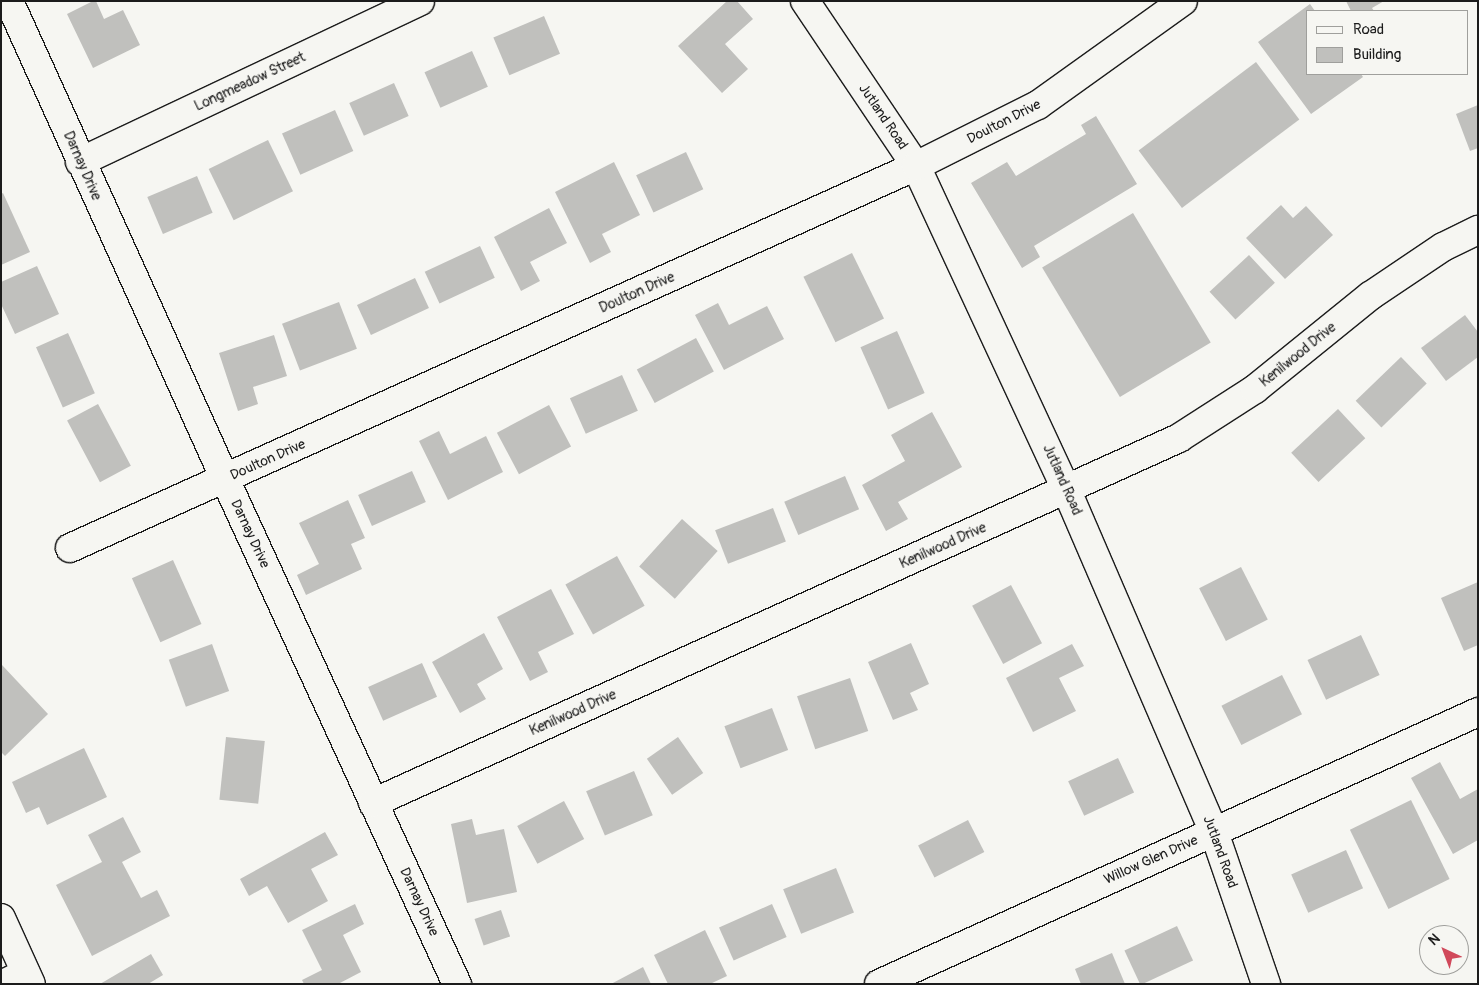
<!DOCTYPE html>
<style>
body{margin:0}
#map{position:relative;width:1479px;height:985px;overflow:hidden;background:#f6f6f2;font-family:Pangolin,sans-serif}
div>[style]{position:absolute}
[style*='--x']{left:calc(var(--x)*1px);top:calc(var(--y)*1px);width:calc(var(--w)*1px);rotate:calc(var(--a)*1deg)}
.building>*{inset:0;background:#c0c0bd;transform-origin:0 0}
.roads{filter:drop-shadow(1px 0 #1c1c1c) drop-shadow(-1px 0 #1c1c1c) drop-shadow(0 1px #1c1c1c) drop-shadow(0 -1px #1c1c1c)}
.minor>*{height:28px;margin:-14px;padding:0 14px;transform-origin:14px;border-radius:14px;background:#f6f6f2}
span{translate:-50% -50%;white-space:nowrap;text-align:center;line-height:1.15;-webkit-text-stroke:5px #f6f6f2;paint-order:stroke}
.street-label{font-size:14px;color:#1c1c1c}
.frame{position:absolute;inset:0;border:2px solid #1c1c1c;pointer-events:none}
.legend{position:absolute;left:1306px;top:10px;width:162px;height:65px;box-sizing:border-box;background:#f6f6f2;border:1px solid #9f9f9c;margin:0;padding:6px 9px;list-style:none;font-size:15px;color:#1c1c1c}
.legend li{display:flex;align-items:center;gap:10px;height:25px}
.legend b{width:25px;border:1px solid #9f9f9c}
.north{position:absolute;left:1419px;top:925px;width:50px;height:50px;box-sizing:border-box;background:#f6f6f2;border:1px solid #9f9f9c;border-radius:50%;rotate:317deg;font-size:14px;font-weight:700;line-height:20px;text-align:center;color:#1c1c1c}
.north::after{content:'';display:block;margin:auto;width:18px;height:22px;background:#d1495b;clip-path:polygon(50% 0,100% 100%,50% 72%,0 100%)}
</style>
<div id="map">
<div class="building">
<i style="clip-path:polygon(93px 1px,96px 1px,104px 19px,123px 10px,140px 45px,93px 68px,67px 14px)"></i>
<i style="clip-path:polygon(727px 1px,737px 1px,753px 19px,725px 44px,748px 69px,722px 93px,678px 46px)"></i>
<i style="clip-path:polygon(1346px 1px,1384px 1px,1372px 8px,1374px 11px,1351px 11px)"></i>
<i style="clip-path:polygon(1310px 4px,1315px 11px,1308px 11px,1308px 74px,1361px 74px,1363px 77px,1311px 114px,1258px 42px)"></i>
<i style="left:544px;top:16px;width:41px;height:55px;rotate:67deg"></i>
<i style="left:472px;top:51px;width:39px;height:52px;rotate:66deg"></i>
<i style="left:1256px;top:62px;width:72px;height:147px;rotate:53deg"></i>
<i style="left:394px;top:83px;width:36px;height:49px;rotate:66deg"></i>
<i style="clip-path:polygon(1478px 105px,1478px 148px,1470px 151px,1456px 114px)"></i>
<i style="left:335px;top:110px;width:45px;height:58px;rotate:66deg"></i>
<i style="clip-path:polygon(1096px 116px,1137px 184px,1034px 246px,1040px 257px,1022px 268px,971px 183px,1007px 162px,1016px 176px,1086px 134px,1081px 125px)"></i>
<i style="left:268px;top:140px;width:57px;height:66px;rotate:64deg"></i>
<i style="left:686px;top:152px;width:41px;height:55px;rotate:65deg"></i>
<i style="clip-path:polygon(614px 162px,640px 215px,602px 234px,611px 252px,590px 263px,555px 192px)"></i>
<i style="left:197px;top:176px;width:40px;height:54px;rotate:67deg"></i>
<i style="clip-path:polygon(3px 193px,30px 252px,1px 265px,1px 194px)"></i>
<i style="clip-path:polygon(1281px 205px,1293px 218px,1306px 206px,1333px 235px,1285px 279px,1246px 238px)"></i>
<i style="clip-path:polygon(549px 208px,567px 243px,530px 262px,540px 281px,521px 291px,494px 237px)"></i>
<i style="left:1133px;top:213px;width:151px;height:106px;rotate:59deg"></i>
<i style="left:480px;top:246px;width:35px;height:61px;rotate:65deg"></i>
<i style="left:852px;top:253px;width:73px;height:54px;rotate:64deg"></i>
<i style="left:1249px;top:255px;width:38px;height:54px;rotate:47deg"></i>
<i style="clip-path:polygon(37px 266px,59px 314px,15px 334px,1px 304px,1px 282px)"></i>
<i style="left:415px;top:278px;width:33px;height:64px;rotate:65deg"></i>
<i style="left:339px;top:302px;width:50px;height:61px;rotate:69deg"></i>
<i style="clip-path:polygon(718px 303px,729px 325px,767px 306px,784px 339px,724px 370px,695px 315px)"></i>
<i style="clip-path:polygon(1465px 315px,1478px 332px,1478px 357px,1446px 381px,1421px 348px)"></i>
<i style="left:897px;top:331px;width:68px;height:40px;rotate:66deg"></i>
<i style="left:68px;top:333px;width:66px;height:35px;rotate:66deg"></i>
<i style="clip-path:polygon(274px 335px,287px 376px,253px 387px,258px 404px,238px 411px,219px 353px)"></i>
<i style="left:696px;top:338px;width:38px;height:67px;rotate:62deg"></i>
<i style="left:1401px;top:357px;width:37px;height:63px;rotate:46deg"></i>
<i style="left:622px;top:375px;width:39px;height:57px;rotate:66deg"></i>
<i style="left:98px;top:404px;width:70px;height:35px;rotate:62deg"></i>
<i style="left:549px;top:405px;width:47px;height:59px;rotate:62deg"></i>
<i style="left:1338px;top:409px;width:40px;height:64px;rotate:47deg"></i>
<i style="clip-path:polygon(932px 412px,962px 467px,898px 502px,908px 519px,886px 531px,862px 485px,905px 461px,891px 435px)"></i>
<i style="clip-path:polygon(439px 431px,450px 454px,486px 436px,503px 472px,448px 500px,419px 441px)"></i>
<i style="left:412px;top:471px;width:34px;height:59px;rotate:66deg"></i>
<i style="left:845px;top:476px;width:36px;height:66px;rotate:67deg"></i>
<i style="clip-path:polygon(348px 500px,365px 538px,351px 544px,362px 569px,306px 595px,297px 575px,319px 564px,299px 523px)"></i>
<i style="left:773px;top:508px;width:36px;height:62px;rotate:69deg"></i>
<i style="left:682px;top:519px;width:48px;height:64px;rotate:42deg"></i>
<i style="left:617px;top:556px;width:57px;height:59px;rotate:61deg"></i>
<i style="left:173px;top:560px;width:70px;height:45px;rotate:66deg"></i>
<i style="left:1241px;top:567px;width:59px;height:47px;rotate:63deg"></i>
<i style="clip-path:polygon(1478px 582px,1478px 645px,1464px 651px,1441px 598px)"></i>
<i style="left:1011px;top:585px;width:66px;height:44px;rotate:62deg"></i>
<i style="clip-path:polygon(551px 589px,574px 634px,538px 652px,548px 672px,530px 681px,497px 617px)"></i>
<i style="clip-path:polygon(484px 633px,503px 669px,477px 684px,486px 699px,460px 713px,432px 662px)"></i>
<i style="left:1361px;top:635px;width:44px;height:59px;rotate:65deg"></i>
<i style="clip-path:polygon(911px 643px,929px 684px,910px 693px,918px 710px,893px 720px,868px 662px)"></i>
<i style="left:212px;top:644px;width:50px;height:46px;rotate:70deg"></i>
<i style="clip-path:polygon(1072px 644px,1084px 666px,1059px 678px,1076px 711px,1033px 732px,1006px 678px)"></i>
<i style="left:422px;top:663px;width:37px;height:59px;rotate:66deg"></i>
<i style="clip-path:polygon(2px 665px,48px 714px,5px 756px,1px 752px)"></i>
<i style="left:1282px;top:675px;width:44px;height:68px;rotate:63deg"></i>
<i style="left:850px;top:678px;width:56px;height:56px;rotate:71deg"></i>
<i style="left:772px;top:708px;width:45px;height:51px;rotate:69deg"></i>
<i style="left:226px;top:737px;width:39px;height:63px;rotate:6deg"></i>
<i style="left:678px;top:737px;width:44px;height:38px;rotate:55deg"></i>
<i style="clip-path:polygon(84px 748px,107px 797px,47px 825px,39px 807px,26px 813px,12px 782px)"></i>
<i style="left:1118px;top:758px;width:38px;height:55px;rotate:65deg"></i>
<i style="clip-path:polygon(1440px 762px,1460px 799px,1478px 789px,1478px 840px,1453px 854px,1411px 778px)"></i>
<i style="left:634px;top:771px;width:48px;height:52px;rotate:67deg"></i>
<i style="left:1411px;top:800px;width:88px;height:68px;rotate:64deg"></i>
<i style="left:564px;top:801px;width:43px;height:53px;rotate:62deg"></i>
<i style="clip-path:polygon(123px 817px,141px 852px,122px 862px,141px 898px,157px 890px,170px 916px,92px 956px,56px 885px,102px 862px,88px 835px)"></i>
<i style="clip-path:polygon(472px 819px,476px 835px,504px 829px,517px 892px,467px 903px,451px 824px)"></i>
<i style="left:968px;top:820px;width:36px;height:56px;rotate:63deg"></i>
<i style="clip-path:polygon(325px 832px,338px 855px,311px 869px,328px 901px,288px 923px,267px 886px,249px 896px,240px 879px)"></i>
<i style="left:1346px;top:850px;width:42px;height:60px;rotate:66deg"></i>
<i style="left:836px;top:868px;width:48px;height:57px;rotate:68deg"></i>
<i style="clip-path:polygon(355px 904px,364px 924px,343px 935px,361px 972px,338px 984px,304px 984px,302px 980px,322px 970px,302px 930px)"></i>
<i style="left:772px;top:904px;width:36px;height:58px;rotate:66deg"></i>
<i style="left:501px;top:910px;width:28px;height:28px;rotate:71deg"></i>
<i style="left:1177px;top:926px;width:38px;height:58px;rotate:65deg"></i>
<i style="clip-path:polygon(705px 930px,727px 976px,710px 984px,668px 984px,654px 955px)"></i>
<i style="clip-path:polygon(1112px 953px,1125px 984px,1081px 984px,1075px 969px)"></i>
<i style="clip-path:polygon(151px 954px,163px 975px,148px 984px,100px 984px)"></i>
<i style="clip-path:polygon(643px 967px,651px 984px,611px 984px)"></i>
</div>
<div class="roads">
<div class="minor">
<i style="--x:9;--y:1;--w:525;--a:65.68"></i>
<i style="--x:225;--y:479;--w:556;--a:65.33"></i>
<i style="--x:805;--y:1;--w:199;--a:56.1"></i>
<i style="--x:916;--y:166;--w:358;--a:65.1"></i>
<i style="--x:1067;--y:491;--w:371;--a:66.7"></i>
<i style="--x:1214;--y:832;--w:161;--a:71.1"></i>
<i style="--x:80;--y:162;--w:376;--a:-25.3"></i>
<i style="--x:70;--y:548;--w:928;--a:-24.3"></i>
<i style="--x:916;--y:166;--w:136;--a:-26.6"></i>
<i style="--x:1038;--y:105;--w:178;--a:-35.6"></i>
<i style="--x:373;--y:803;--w:885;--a:-24.36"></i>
<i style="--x:1179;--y:438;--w:90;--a:-32.8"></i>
<i style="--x:1255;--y:389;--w:148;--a:-39"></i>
<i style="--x:1370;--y:296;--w:88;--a:-33.9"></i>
<i style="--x:1443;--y:247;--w:39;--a:-26"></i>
<i style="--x:1;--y:918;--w:72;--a:65.6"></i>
<i style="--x:3;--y:984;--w:25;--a:-26"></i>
<i style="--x:879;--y:984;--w:658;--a:-24.42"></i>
</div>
</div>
<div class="street-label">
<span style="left:250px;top:82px;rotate:-25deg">Longmeadow Street</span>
<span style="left:883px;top:117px;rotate:56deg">Jutland Road</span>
<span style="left:1004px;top:122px;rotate:-27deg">Doulton Drive</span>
<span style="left:82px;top:166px;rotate:66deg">Darnay Drive</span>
<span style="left:637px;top:293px;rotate:-24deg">Doulton Drive</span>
<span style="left:1298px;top:355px;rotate:-39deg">Kenilwood Drive</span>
<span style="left:268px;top:460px;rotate:-24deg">Doulton Drive</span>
<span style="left:1062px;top:480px;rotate:66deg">Jutland Road</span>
<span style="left:250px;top:534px;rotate:65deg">Darnay Drive</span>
<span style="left:943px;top:546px;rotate:-24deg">Kenilwood Drive</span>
<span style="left:573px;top:713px;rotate:-24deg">Kenilwood Drive</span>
<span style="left:1220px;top:852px;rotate:70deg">Jutland Road</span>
<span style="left:1151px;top:860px;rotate:-24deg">Willow Glen Drive</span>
<span style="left:419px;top:902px;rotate:65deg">Darnay Drive</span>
</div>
<div class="frame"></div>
<ul class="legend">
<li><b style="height:6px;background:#f6f6f2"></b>Road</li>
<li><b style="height:14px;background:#c0c0bd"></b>Building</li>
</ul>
<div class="north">N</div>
</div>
